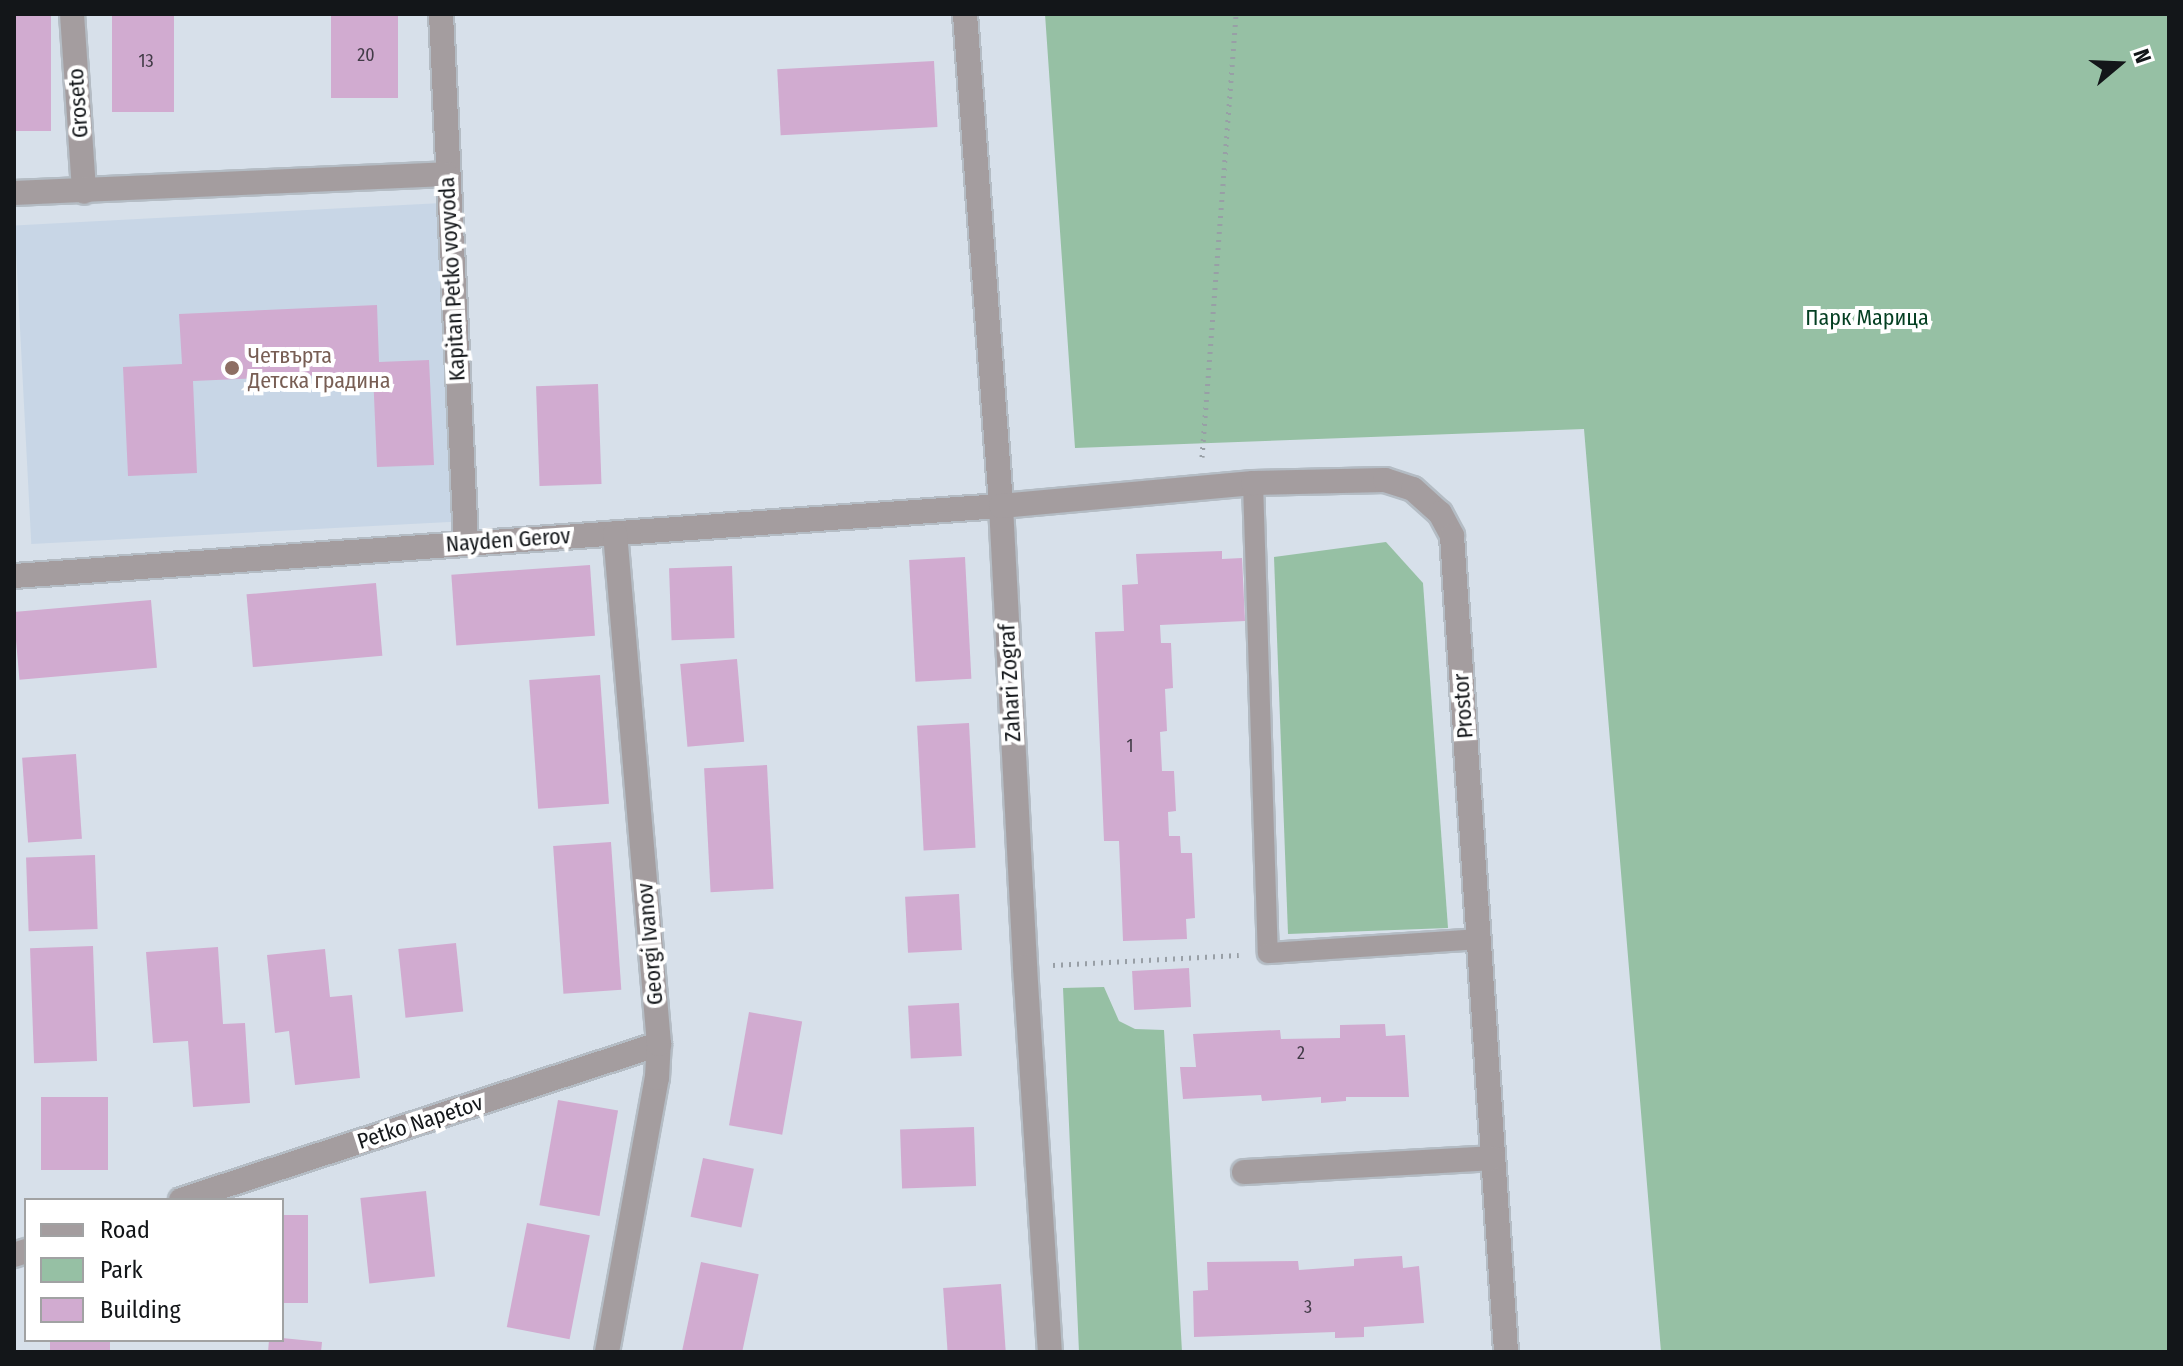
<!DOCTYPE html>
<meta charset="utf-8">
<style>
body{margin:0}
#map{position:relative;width:2183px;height:1366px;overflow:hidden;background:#d7e0ea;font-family:"Fira Sans Condensed",sans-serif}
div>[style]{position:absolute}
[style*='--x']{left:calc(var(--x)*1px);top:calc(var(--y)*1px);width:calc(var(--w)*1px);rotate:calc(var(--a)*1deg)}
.built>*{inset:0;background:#c8d6e6;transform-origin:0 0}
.green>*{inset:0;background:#96c0a4}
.building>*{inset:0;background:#d1abd0;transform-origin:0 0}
.path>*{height:5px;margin-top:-2.5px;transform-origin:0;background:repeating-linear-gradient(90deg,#989fa6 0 2px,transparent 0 8px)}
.roads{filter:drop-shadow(2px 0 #b4bcc4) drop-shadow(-2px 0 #b4bcc4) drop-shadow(0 2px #b4bcc4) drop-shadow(0 -2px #b4bcc4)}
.service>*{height:20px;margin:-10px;padding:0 10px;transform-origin:10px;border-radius:10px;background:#a49d9f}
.minor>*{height:24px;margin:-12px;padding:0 12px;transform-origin:12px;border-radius:12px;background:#a49d9f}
.dots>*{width:22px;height:22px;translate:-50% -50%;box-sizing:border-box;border:4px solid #fff;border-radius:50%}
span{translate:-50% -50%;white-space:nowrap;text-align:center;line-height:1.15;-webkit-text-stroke:8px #fff;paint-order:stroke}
.number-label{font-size:18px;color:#423b47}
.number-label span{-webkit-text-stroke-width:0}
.street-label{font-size:22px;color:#131619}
.park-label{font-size:22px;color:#043f22}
.education-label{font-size:22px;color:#785e54}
.left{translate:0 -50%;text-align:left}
.frame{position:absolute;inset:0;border:16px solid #131619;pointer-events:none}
.legend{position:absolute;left:24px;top:1198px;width:260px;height:144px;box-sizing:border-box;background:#fff;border:2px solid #a1a2a3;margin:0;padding:10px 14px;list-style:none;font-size:24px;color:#131619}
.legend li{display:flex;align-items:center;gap:16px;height:40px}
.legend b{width:40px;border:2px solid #a1a2a3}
.north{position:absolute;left:2079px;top:24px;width:80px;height:80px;-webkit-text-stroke:6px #fff;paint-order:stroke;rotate:71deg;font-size:22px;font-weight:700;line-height:32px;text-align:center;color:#131619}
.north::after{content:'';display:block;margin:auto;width:28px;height:36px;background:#131619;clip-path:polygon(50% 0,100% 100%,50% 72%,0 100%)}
</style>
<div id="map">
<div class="built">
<i style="left:442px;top:203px;width:319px;height:428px;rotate:87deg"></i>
</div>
<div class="green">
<i style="clip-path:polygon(1045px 14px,2169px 14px,2169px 1352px,1661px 1352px,1584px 429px,1075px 448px)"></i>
<i style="clip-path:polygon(1386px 542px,1423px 583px,1448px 928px,1288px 934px,1274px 557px)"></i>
<i style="clip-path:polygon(1104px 987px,1119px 1021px,1135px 1029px,1164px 1030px,1182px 1352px,1079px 1352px,1063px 988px)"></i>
</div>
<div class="building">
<i style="left:14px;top:14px;width:37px;height:117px"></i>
<i style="left:112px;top:14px;width:62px;height:98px"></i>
<i style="left:331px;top:14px;width:67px;height:84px"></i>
<i style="left:934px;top:61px;width:66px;height:157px;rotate:87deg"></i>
<i style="clip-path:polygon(377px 305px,379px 362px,429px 360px,434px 465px,377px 467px,373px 373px,193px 381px,197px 473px,128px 476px,123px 367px,182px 364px,179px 314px)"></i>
<i style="left:598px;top:384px;width:100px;height:62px;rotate:88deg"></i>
<i style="clip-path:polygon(1222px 551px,1222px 559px,1242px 558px,1245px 621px,1160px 625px,1161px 643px,1171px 643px,1173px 688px,1165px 689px,1167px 731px,1160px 732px,1162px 771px,1174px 771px,1176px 811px,1168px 812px,1169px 836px,1180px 836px,1181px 853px,1192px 853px,1195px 918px,1186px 919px,1187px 939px,1123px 941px,1119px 841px,1104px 841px,1095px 632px,1124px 631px,1122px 585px,1138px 584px,1136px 554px)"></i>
<i style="left:965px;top:557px;width:122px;height:56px;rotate:87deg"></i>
<i style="left:590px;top:565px;width:71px;height:139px;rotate:86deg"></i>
<i style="left:732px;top:566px;width:72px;height:63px;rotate:88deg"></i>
<i style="left:376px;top:583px;width:73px;height:130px;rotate:85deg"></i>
<i style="left:151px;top:600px;width:68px;height:138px;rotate:85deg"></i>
<i style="left:737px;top:659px;width:83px;height:57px;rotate:85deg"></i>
<i style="left:600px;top:675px;width:129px;height:71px;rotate:86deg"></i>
<i style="left:969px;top:723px;width:125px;height:52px;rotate:87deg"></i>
<i style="left:76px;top:754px;width:85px;height:54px;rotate:86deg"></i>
<i style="left:767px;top:765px;width:124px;height:63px;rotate:87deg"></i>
<i style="left:611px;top:842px;width:148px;height:58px;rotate:86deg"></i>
<i style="left:95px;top:855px;width:74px;height:69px;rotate:88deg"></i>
<i style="left:959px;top:894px;width:56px;height:54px;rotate:87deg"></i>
<i style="left:456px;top:943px;width:69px;height:58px;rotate:84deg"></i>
<i style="left:93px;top:946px;width:115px;height:63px;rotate:88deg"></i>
<i style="clip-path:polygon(218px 947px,223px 1024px,245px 1023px,250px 1103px,193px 1107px,188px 1041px,153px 1043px,146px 952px)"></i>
<i style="clip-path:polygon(325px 949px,330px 997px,352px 995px,360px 1078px,295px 1085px,289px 1031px,275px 1033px,267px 955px)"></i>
<i style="left:1189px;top:968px;width:39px;height:57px;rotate:87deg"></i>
<i style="left:959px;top:1003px;width:53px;height:51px;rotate:87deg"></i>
<i style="left:749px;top:1012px;width:54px;height:115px;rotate:10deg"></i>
<i style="clip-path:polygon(1385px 1024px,1386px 1036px,1405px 1035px,1409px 1097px,1346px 1097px,1346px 1101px,1321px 1103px,1321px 1097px,1262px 1101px,1261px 1095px,1183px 1099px,1180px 1067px,1196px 1067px,1193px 1034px,1280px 1030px,1281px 1039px,1340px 1038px,1340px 1025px)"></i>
<i style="left:41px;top:1097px;width:67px;height:73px"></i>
<i style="left:558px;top:1100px;width:61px;height:107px;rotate:10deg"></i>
<i style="left:974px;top:1127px;width:59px;height:74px;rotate:88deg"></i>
<i style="left:703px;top:1158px;width:52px;height:60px;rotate:12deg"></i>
<i style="left:426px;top:1191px;width:86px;height:66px;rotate:84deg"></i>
<i style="left:282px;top:1215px;width:26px;height:88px"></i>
<i style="left:527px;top:1223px;width:64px;height:106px;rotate:11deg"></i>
<i style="clip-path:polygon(1402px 1256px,1403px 1268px,1419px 1266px,1424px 1323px,1364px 1327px,1364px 1337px,1335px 1338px,1335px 1332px,1194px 1337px,1193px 1291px,1208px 1290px,1207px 1262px,1298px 1261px,1299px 1270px,1354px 1266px,1354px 1259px)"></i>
<i style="left:701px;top:1262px;width:59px;height:90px;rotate:12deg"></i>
<i style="left:1001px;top:1284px;width:68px;height:58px;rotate:86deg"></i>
<i style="clip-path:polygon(282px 1338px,322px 1342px,321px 1352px,268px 1352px,269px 1340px)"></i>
<i style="left:50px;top:1340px;width:60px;height:12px"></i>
</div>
<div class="path">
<i style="--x:1202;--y:457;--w:444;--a:-85.6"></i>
<i style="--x:1053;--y:965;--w:186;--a:-3.1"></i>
</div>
<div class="roads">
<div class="service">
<i style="--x:1253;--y:483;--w:470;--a:88.2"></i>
<i style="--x:1268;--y:953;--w:210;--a:-3.8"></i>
</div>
<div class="minor">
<i style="--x:72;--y:14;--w:178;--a:86.1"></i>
<i style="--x:441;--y:14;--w:530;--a:87.29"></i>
<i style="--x:965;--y:14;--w:493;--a:85.8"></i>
<i style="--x:1001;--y:506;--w:462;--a:87"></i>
<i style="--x:1025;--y:967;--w:386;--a:86.3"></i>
<i style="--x:14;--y:193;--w:432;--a:-2.5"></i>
<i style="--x:14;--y:576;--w:989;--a:-4.06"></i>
<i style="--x:1001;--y:506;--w:253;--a:-5.2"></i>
<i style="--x:1253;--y:483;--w:132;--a:-1.3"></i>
<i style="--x:1385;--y:480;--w:29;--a:18"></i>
<i style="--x:1413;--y:489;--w:36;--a:42"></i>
<i style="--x:1440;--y:513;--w:26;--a:62"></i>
<i style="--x:1452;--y:536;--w:818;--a:86.21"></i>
<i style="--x:1244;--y:1172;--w:248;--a:-3.2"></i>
<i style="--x:181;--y:1200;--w:503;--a:-18.07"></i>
<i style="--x:14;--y:1255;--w:13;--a:-18"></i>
<i style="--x:607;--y:1352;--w:279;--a:-79.7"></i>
<i style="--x:657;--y:1078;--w:34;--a:-87"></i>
<i style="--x:659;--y:1044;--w:513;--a:-94.92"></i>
</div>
</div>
<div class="dots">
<i style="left:232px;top:368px;background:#8d6e63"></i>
</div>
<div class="number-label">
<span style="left:366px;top:55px">20</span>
<span style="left:146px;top:61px">13</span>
<span style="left:1130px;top:746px">1</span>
<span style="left:1301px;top:1053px">2</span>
<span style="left:1308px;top:1307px">3</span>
</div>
<div class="street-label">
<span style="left:78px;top:103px;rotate:-94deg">Groseto</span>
<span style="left:452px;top:279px;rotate:-93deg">Kapitan Petko voyvoda</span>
<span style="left:508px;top:540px;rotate:-4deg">Nayden Gerov</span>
<span style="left:1010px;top:683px;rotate:-93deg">Zahari Zograf</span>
<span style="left:1463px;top:706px;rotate:-94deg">Prostor</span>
<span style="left:650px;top:944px;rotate:-95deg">Georgi Ivanov</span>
<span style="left:420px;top:1122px;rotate:-18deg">Petko Napetov</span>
</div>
<div class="park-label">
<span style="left:1867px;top:318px">Парк Марица</span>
</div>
<div class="education-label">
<span class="left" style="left:248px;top:368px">Четвърта<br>Детска градина</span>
</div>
<div class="frame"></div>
<ul class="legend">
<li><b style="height:10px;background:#a49d9f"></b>Road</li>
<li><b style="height:22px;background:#96c0a4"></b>Park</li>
<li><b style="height:22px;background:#d1abd0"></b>Building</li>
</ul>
<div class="north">N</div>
</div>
